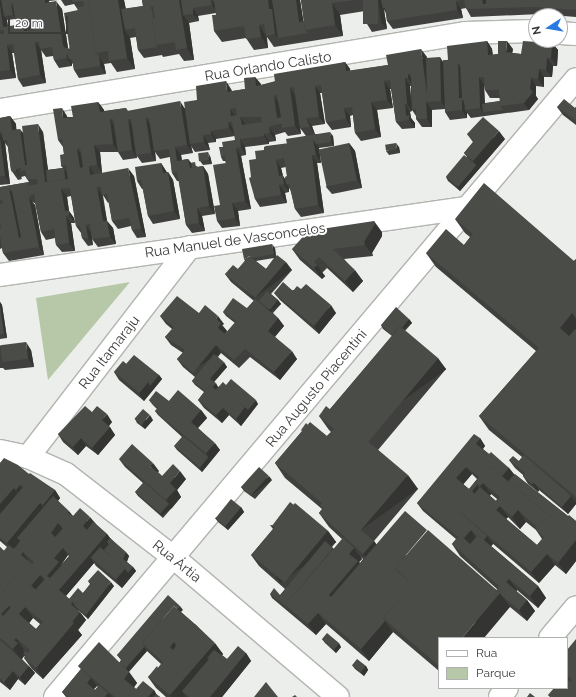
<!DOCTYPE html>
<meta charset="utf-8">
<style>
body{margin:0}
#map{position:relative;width:576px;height:697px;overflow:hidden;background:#ebeeea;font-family:Raleway,sans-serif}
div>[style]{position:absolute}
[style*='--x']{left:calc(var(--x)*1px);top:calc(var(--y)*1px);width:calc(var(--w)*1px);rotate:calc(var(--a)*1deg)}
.green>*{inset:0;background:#b6c8a7}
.roads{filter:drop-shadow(1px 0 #b2b4b0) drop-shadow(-1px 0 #b2b4b0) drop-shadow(0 1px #b2b4b0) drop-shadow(0 -1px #b2b4b0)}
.minor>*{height:22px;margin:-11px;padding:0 11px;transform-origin:11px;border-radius:11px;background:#fff}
.wall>*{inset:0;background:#40413e}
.shaded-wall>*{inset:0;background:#343532;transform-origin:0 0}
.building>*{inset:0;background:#4a4c48;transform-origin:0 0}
span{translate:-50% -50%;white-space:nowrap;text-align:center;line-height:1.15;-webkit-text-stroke:4px #fff;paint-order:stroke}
.street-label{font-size:14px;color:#3a3b39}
.legend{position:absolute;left:438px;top:637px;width:130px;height:52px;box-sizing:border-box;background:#fff;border:1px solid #b0b1b0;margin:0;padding:5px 7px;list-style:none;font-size:12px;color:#3a3b39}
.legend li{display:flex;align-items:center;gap:8px;height:20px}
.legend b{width:20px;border:1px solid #b0b1b0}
.north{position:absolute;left:528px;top:8px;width:40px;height:40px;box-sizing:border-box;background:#fff;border:1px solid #b0b1b0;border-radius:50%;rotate:258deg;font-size:11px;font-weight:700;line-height:16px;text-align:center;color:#3a3b39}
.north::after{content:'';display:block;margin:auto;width:14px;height:18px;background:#2779e4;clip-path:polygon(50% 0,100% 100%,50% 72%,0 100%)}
.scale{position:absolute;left:8px;top:16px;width:60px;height:18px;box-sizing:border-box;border:2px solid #3a3b39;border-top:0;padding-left:5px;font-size:12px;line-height:14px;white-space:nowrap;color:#3a3b39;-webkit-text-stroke:3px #fff;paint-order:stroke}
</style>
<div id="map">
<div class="green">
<i style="clip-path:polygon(130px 282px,48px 380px,36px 298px)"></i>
</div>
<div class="roads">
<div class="minor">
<i style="--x:560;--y:33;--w:16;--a:4"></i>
<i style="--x:0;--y:110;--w:471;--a:-9.4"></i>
<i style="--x:465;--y:33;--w:71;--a:-1.6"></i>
<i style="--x:0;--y:275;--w:474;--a:-8.2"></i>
<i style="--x:0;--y:451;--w:29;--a:12"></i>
<i style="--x:28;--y:457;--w:42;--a:24.1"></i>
<i style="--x:66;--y:474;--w:135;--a:37.8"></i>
<i style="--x:173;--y:557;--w:216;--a:40.3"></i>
<i style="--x:28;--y:457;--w:265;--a:-52.4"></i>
<i style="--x:550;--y:638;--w:40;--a:-50"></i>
<i style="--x:55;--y:697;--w:808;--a:-49.87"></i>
<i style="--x:500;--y:697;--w:11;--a:-52"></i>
</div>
</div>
<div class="wall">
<i style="clip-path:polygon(evenodd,0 0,58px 0,49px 1px,49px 2px,62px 9px,68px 48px,69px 50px,78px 10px,74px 4px,65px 6px,61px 0,124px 0,126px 9px,143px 6px,142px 0,300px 0,303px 21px,304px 21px,301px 0,576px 0,576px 17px,540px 14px,471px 17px,466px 8px,461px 9px,463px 18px,393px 29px,387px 21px,386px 13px,384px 10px,387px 29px,372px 32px,367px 24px,365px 11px,340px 15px,343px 36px,274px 47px,267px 37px,268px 48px,254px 50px,246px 38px,222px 42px,214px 31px,216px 13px,198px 16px,199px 21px,189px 23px,194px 60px,184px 61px,179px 54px,163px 57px,162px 55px,144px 58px,138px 50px,136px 37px,130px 38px,135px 69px,117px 72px,111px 63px,104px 64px,106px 74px,79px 78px,74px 70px,73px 64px,72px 63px,72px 66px,59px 68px,54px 60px,53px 56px,46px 57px,41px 50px,46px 83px,23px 87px,18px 79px,14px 53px,12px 53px,16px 78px,0 80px,0 0,15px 19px,16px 23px,17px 25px,8px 27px,7px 20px,15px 19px)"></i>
<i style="clip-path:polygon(evenodd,487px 41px,492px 49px,493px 55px,498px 54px,513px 49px,512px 53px,521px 54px,552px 43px,558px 50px,557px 66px,553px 66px,552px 77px,544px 77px,544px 87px,536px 86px,536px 96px,538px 99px,529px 110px,471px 118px,467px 113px,467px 118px,450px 120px,445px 112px,445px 109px,432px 110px,432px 127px,422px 127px,416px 119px,416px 116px,412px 110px,412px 111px,410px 112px,411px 118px,415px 123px,415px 128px,402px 129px,396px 122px,391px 89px,390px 89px,393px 108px,377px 110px,381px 137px,361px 141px,355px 133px,353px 115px,350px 116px,351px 127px,332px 130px,326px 122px,322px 93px,320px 93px,325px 124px,312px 126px,315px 134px,333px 136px,334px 146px,319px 148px,321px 163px,317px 163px,324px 213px,301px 217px,295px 209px,291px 191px,289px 188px,289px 192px,285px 193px,287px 203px,260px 207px,255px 199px,251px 177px,256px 159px,264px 150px,287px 144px,306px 136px,300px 128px,295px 96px,301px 134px,288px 136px,285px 132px,275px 135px,276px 141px,269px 142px,269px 144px,245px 147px,246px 155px,241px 156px,251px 209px,238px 211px,240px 226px,222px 228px,217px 221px,220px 205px,226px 163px,225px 161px,223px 161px,221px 157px,223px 147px,235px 140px,235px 136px,216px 139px,216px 142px,208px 143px,210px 150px,195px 152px,191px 146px,193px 153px,181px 155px,182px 160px,188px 159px,191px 163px,198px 167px,203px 166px,208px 174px,215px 214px,202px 216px,205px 231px,192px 233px,186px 225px,179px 181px,177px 181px,172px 173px,170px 157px,160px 159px,155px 152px,156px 161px,142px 163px,137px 156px,137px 158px,123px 160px,118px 152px,100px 152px,102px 173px,134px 176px,146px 237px,137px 238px,132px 230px,131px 226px,118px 229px,112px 221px,109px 202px,108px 203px,103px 195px,107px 221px,113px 228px,116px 244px,98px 247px,92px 239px,91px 233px,93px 245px,88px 246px,82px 238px,81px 233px,76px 226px,71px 196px,67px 197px,69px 211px,74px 218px,75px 223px,71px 223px,75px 251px,62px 252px,56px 245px,55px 238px,46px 240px,41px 232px,35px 203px,34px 203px,33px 202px,32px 202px,35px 205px,44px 255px,9px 261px,3px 253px,2px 248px,0 249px,0 187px,29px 182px,25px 176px,21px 177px,22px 179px,18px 180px,11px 170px,8px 147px,5px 143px,10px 184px,0 185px,0 118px,10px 116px,16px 124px,16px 129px,23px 133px,43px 132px,48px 170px,63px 168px,61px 166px,64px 154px,63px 147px,58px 140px,67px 116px,67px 117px,73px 117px,98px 102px,104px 110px,104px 111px,126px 108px,128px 111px,185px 108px,197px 100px,231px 89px,232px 91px,245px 89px,255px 77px,261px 85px,345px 62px,350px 69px,350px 71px,388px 65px,427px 58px,443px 62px,487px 41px,484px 85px,485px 90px,490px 98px,500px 98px,500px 101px,485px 103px,484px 85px,487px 41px,410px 86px,411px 86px,411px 101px,410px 86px,487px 41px,286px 167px,287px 176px,285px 179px,283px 176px,281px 168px,286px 167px)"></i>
<i style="clip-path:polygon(557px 107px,575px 108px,576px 107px,576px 125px,563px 115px)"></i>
<i style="clip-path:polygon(467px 134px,505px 139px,460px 191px,448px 181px,446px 177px,467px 157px,464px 153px,473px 142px)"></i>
<i style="clip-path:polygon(349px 143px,355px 151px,362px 188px,332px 194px,326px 187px)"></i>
<i style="clip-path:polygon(399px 147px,400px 153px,389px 155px,386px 151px)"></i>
<i style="clip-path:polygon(210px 156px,212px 164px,203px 165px,200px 161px)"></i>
<i style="clip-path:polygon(161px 163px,166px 171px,167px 172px,168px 172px,173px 180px,180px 219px,153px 224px,148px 216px,143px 189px,142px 189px,137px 181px)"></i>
<i style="clip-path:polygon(455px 219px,574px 261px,576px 259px,576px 504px,568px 514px,539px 490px,538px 492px,528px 484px,523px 476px,523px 475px,515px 468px,509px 460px,519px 461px,522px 457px,489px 430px,479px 416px,536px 351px,436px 267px,426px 253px,464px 245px,470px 237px,465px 233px)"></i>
<i style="clip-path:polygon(382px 232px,382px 236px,372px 253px,373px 256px,344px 259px,363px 281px,353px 292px,327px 268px,322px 273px,325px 276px,322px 279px,300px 260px,292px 249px)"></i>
<i style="clip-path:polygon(evenodd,275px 248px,276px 256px,292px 270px,271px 294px,278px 300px,281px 304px,273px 313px,278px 318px,284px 326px,275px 337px,297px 359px,280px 380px,250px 357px,239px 368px,221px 353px,218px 357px,227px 367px,214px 382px,218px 387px,226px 385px,258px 404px,241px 426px,229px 415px,222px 423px,204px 408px,198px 400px,204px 392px,195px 385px,192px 381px,195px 377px,183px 367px,177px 359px,183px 353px,171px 345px,165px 337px,172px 329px,166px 324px,160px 316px,199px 313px,224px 324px,222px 325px,227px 331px,225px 334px,235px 323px,226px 316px,223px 312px,247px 308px,254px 301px,231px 282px,225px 274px,238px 269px,245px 261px,244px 259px,275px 248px,274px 258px,266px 269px,256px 261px,274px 258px)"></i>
<i style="clip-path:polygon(301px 289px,336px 313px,319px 334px,280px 300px,274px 293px)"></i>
<i style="clip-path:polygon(0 302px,2px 305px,7px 338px,0 339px)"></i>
<i style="clip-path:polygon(evenodd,409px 319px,412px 323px,405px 331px,446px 369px,378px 450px,418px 489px,374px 541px,376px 544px,497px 590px,497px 589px,460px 556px,452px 544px,456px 539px,423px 511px,417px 503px,480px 438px,485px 446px,483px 449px,489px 454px,509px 468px,514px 474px,568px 516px,576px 521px,576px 561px,566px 574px,555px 565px,539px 583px,492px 543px,493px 544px,491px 546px,538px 586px,546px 598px,538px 608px,517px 590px,516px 591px,527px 600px,535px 611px,527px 621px,510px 607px,439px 638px,439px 671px,393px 632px,369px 661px,326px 624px,316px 635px,272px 598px,270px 594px,280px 595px,285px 589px,259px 566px,251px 555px,273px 529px,270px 525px,328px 531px,336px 542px,332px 547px,334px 549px,342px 539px,329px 527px,319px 513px,322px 509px,285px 478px,275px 463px,302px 431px,301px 430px,327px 436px,331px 432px,329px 430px,319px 416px,330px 409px,392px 336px,383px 329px,381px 325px,409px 319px,472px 474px,477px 479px,469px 489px,463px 484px,472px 474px,409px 319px,491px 494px,497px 499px,496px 501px,490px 496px,491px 494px,409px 319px,508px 517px,520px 529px,526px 522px,536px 530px,542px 539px,537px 545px,506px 519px,508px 517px,409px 319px,361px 557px,363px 559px,360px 563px,359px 562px,362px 559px,361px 557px)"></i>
<i style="clip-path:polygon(0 346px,31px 350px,34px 367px,5px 370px,3px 368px,0 368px)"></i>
<i style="clip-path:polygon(126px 364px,159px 375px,162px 379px,144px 401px,119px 380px,114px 372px)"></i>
<i style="clip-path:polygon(149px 400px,169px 401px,201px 410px,207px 418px,198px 428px,220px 450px,202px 472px,177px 450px,174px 446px,182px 437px,158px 415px,155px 411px,157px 409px,152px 404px)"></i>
<i style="clip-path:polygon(92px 412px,112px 422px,109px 426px,115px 435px,98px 455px,86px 446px,78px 455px,63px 442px,58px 434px)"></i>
<i style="clip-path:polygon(135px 419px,153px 420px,145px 429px,137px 423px)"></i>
<i style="clip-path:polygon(119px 459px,159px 471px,158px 472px,162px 476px,186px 479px,177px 490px,181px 497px,163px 518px,138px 496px,135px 492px,143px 483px,125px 467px)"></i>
<i style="clip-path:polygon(evenodd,0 463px,29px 474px,55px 490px,60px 498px,58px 501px,73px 516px,96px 524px,107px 534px,110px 538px,129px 556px,127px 562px,133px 567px,136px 571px,122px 588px,96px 566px,94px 563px,66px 596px,69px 599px,83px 593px,90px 584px,88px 581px,114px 586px,88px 619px,78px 610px,86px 620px,78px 630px,82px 635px,43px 679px,32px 669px,24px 658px,25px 657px,24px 656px,22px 659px,35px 673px,25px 685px,18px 679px,10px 690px,0 682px,0 547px,4px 551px,7px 547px,0 541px,0 463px,68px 555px,69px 556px,61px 565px,68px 555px,0 463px,33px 618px,40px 624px,36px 629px,29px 623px,33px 618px)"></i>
<i style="clip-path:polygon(272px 480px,255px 499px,244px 491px,241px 487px)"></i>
<i style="clip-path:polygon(241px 507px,244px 512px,228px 530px,218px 522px,215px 518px)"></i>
<i style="clip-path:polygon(evenodd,183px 610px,181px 612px,197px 626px,223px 654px,222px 655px,227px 659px,246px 653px,251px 661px,222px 697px,166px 697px,156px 688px,148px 677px,158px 668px,161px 664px,147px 651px,129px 672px,137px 683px,134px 687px,136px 689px,154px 690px,156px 694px,160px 697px,66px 697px,62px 692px,81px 669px,78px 666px,119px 663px,121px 660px,117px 655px,183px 610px,97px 686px,98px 687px,95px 690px,94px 689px,97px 686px)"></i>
<i style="clip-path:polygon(322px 639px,341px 647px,336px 653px,325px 643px)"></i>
<i style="clip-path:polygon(567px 650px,576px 697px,550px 697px,548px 695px,567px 688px)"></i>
<i style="clip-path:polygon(352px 665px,366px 666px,368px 670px,364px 676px,355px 669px)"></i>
</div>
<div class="shaded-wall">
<i style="clip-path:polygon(0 0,3px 0,4px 16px,7px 20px,9px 35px,3px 27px,0 5px)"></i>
<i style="clip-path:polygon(45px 0,48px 0,49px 1px,51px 11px,45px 3px)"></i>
<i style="clip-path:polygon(118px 0,124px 0,129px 29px,125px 30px,130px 38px,135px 69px,127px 58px)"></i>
<i style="clip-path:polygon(179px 0,185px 0,183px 15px,189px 23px,194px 60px,187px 48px)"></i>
<i style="clip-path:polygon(211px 0,217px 7px,218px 13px,212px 5px)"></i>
<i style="clip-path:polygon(268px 0,274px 0,278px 38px,275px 34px,269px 9px)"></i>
<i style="clip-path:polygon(296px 0,300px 0,305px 30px,299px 22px)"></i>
<i style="clip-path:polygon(378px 0,382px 0,383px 8px,384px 10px,387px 29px,381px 22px)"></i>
<i style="clip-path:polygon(482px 0,487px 0,488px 8px,483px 4px)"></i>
<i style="clip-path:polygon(56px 1px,62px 9px,68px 48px,73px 55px,65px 48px,63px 45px)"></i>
<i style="clip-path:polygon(456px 1px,461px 9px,463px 18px,457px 10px)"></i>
<i style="clip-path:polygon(332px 3px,340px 15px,343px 36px,335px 25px)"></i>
<i style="clip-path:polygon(11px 4px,14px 8px,16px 19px,13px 15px)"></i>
<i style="clip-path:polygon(193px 8px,198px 16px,199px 21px,193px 14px)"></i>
<i style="clip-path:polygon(23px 24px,28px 32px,24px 31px)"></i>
<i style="clip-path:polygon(259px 25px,266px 36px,268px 48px,261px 37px)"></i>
<i style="clip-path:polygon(487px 41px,492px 49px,493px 63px,488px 55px)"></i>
<i style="clip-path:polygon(507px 41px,513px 49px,511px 60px,506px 52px)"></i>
<i style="clip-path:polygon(35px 42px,41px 50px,46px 83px,40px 75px)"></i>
<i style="clip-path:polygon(552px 43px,558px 50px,557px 66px,551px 58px)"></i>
<i style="clip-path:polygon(7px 45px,12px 53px,16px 78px,10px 70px)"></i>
<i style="clip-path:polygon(421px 49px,427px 57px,432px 102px,427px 95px)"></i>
<i style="clip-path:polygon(66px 55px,72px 63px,72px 66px,67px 58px)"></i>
<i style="clip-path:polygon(99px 56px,104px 64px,106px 74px,100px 66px)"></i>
<i style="clip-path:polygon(440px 57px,445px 65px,446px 109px,441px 101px)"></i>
<i style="clip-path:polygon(547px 58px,553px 66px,552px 77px,546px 70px)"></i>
<i style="clip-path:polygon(345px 62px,350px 69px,352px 79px,346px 71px)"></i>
<i style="clip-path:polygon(458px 64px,463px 71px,462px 100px,467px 108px,465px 110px,467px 113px,467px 118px,462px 110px,459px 98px)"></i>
<i style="clip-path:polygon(539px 69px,544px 77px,544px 87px,538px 79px)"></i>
<i style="clip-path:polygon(408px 74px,413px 81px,413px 86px,408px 78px)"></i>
<i style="clip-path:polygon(255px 77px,261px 84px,262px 94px,256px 86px)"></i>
<i style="clip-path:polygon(479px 77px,484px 85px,485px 112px,483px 112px,486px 116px,480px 108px)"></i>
<i style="clip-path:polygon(405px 78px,410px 86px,412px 111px,407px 104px)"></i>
<i style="clip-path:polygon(531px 78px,536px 86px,536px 96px,538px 99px,529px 110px,524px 103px,530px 89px)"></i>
<i style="clip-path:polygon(226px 81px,231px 89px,233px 100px,227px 92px)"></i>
<i style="clip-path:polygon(384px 81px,390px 89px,393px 108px,387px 100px)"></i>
<i style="clip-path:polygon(315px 86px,320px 93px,325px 124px,319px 117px)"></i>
<i style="clip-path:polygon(290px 88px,295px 96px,301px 134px,295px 126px)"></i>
<i style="clip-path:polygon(274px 96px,279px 104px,283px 126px,277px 118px)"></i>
<i style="clip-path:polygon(180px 101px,185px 109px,190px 144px,191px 146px,193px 153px,187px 145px)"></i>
<i style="clip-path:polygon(98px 102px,104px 110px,106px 120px,100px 112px)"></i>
<i style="clip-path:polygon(371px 102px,377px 110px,381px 137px,375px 129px)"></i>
<i style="clip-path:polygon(426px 102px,432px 110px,432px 127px,427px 119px)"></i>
<i style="clip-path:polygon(405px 104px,410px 112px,411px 118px,415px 123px,415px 128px,406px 116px)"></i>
<i style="clip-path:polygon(62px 108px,67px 116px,69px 126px,63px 118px)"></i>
<i style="clip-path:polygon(344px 108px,350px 116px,351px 127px,346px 119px)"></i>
<i style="clip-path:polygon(230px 109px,236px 117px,231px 116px)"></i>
<i style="clip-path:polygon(10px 116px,16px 124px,17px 137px,12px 130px)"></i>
<i style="clip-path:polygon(240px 117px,246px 125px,242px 125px)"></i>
<i style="clip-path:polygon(146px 118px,151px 126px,154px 151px,155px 152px,156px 161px,151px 153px)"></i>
<i style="clip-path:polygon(306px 118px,312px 126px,315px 135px,310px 127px)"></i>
<i style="clip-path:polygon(110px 119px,115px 127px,118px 152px,113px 144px)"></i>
<i style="clip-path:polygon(128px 119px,133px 127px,136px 155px,137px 158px,132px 150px)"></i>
<i style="clip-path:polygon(228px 122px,234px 130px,235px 136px,229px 128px)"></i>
<i style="clip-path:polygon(38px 124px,43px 132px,50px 186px,45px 182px)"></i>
<i style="clip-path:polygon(269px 127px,275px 135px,276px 141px,270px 133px)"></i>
<i style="clip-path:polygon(20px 129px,26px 137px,30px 173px,25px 165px)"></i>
<i style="clip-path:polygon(211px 131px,216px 139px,216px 142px,211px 134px)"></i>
<i style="clip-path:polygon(499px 131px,505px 139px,460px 191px,457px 187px,476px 165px,473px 161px)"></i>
<i style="clip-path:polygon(330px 132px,333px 136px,334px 146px,331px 142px)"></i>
<i style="clip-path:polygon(0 134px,4px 140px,3px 140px,5px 143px,10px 184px,5px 176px,0 138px)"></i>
<i style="clip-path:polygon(264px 134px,269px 142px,269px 144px,264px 136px)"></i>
<i style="clip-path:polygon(203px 135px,208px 143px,210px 150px,204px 142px)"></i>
<i style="clip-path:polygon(240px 139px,245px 147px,246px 155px,241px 147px)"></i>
<i style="clip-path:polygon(313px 140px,319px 148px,321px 163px,316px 155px)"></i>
<i style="clip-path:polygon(349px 143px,355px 151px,362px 188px,357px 180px)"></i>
<i style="clip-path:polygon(396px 143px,399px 147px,400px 153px,397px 149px)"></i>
<i style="clip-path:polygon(94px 145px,100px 152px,102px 173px,97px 165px)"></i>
<i style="clip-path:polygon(175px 147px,181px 155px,183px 169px,177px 161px)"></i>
<i style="clip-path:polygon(236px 148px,241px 156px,251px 209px,245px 201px)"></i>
<i style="clip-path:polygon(77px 149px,83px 156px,86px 176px,80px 168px)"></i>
<i style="clip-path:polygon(208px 152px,210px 156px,212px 164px,209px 160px)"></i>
<i style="clip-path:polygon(312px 155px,317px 163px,324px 213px,318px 205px)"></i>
<i style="clip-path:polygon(188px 159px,194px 167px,190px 168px)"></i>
<i style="clip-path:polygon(276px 160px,281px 168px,283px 176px,288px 184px,286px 184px,289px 188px,289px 192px,279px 176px)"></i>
<i style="clip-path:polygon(161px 163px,166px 171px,168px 181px,163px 173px)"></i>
<i style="clip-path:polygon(89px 166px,94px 174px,90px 175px)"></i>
<i style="clip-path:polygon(203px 166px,208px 174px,215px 214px,209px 206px)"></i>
<i style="clip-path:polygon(128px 168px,134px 176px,146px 237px,141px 229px)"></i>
<i style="clip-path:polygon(16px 169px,21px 177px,22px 179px,16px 171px)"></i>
<i style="clip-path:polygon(64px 169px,67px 173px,69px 187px,66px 183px)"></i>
<i style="clip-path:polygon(168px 172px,173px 180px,180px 219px,174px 211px)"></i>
<i style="clip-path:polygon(279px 185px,285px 193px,287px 203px,281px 195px)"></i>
<i style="clip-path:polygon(97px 187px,102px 195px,107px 221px,113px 228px,116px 244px,110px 237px,103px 221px)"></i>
<i style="clip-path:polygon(9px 188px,15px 196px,14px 201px,16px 204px,24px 246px,19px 238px)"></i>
<i style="clip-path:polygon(61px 189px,67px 197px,69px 211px,74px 218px,75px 223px,69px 215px,65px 211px)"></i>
<i style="clip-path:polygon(29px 198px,35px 205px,44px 255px,39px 247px)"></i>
<i style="clip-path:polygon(232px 203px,238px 211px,240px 226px,235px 218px)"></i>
<i style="clip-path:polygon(197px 208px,202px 216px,205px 231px,199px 223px)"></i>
<i style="clip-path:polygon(66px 216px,71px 223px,75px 251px,69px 243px)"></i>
<i style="clip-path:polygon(374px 221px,382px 232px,382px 236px,372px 253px,373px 256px,365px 245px,364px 242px)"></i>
<i style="clip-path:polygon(86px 225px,91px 233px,93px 245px,88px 238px)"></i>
<i style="clip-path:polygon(272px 244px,275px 248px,276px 258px,274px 254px)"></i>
<i style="left:286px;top:262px;width:10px;height:48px;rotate:53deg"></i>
<i style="left:317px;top:265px;width:14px;height:4px;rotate:54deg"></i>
<i style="clip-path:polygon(355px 270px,363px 281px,353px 292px,345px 281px)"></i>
<i style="left:278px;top:300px;width:5px;height:15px;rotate:53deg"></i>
<i style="clip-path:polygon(0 302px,2px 305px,7px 338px,4px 334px,0 306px)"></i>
<i style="clip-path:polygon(331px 305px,336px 313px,319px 334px,314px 326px)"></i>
<i style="clip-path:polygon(572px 313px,576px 320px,576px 334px,570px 342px,560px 328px)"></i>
<i style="clip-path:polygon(218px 316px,224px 324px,222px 325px,227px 331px,223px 335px,218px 328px,216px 319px)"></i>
<i style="clip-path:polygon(278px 318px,284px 326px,273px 338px,268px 331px)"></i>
<i style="left:409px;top:319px;width:5px;height:23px;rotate:53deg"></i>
<i style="clip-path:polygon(26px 342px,31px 350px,34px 367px,28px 359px)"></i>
<i style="left:216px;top:345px;width:9px;height:36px;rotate:58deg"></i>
<i style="clip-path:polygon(292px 351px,297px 359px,280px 380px,274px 372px)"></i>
<i style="left:438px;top:358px;width:14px;height:110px;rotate:54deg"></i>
<i style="clip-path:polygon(224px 362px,227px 367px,213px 383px,210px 379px)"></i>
<i style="clip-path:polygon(159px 375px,162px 379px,144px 401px,139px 393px,148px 382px)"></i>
<i style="clip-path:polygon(216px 383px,218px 387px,210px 397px,207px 393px)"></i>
<i style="clip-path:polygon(256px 400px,258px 404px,241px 426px,236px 419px,245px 407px)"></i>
<i style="clip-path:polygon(223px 408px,229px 415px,222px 423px,216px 415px)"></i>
<i style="clip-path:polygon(201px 410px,207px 418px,196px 430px,191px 422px)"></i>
<i style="clip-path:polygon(107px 414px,112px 422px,107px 428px,102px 420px)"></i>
<i style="clip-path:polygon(150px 415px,153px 420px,145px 429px,142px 425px)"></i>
<i style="clip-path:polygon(110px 427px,115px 435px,98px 455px,92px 448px)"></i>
<i style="clip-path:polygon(81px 438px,86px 446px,78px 455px,73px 447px)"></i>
<i style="clip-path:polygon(480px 438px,485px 446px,481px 451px,476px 444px)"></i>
<i style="clip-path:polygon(215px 443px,220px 450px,202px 472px,200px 468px,208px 457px,206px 453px)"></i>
<i style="left:153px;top:463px;width:10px;height:4px;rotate:53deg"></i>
<i style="clip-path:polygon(466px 467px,472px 474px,462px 486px,456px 478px)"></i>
<i style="clip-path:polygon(509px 468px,515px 476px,507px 485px,501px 477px)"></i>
<i style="clip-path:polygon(180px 471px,186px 479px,177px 490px,181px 497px,172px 508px,166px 500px,170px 483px)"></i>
<i style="left:408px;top:475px;width:17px;height:72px;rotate:54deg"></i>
<i style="left:269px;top:476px;width:5px;height:25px;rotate:53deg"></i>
<i style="clip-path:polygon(483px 483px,491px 494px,488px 498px,480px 486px)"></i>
<i style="clip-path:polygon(534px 483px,539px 490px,538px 492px,532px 484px)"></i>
<i style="clip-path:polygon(20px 485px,26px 493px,21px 498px,16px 490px)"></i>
<i style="clip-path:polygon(477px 485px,483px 493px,477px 498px,472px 491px)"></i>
<i style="clip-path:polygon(14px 488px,19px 496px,0 519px,0 504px)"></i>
<i style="clip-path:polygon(55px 490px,60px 498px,48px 513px,43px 505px)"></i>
<i style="clip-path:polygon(571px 496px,576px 502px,576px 504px,568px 514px,562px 507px)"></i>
<i style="clip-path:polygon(40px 503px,46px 511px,17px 538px,20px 542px,12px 551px,7px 543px)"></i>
<i style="left:169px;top:504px;width:5px;height:13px;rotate:53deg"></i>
<i style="left:500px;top:506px;width:14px;height:6px;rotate:54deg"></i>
<i style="clip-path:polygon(241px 507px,244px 512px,228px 530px,225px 526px)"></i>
<i style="clip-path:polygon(518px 510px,526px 522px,520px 529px,512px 517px)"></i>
<i style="clip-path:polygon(69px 511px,75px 519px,68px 513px)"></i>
<i style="clip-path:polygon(90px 517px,96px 524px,88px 534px,83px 526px)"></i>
<i style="clip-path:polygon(58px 523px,64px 531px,56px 540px,51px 533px)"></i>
<i style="clip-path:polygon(471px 530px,476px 538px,467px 548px,462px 540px)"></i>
<i style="left:328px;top:531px;width:14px;height:69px;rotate:54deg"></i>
<i style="clip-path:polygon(107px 534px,113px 542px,107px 542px,110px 546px,104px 552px,91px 558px,94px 563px,64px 598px,59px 590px)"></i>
<i style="clip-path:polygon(487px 536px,493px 544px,489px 549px,483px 541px)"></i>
<i style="clip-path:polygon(576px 540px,576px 561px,566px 574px,558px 563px)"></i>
<i style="clip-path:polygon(374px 541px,384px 555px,373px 568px,363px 554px)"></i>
<i style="clip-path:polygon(63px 548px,68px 555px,61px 565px,64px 570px,52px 584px,47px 576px,54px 558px)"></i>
<i style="clip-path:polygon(354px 548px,362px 559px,359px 562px,366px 573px,337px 607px,329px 595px,349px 554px)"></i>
<i style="clip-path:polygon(23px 552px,28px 560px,26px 562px,21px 555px)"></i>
<i style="clip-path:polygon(126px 552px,129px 556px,126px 563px,123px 559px)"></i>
<i style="clip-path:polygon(547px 554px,555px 565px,539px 583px,531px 572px)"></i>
<i style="clip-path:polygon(133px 567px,136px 571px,122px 588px,116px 580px,125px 569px)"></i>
<i style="clip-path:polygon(40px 575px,46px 583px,37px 593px,30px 587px)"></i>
<i style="left:509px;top:579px;width:14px;height:4px;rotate:54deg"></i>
<i style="clip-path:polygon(111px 582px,114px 586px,88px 619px,86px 615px)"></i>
<i style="clip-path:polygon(538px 586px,546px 598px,538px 608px,530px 596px)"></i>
<i style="clip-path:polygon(500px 593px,510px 607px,484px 638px,462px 638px)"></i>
<i style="clip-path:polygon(527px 600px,535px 611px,527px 621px,519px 610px)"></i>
<i style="left:73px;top:602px;width:9px;height:3px;rotate:58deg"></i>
<i style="clip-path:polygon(9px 606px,17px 617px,9px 626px,1px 614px)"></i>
<i style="left:180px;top:606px;width:5px;height:53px;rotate:53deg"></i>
<i style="clip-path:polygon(25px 607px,33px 618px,27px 626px,19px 614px)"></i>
<i style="clip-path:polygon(80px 612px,86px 620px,78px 630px,82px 635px,43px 679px,36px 668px)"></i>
<i style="clip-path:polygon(318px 613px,326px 624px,316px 635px,308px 624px)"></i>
<i style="clip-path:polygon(385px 621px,393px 632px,369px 661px,361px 649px)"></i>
<i style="clip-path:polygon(16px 638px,24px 650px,23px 651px,26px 655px,23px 654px,24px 656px,21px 660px,13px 649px,14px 640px)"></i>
<i style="clip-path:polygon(174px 642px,180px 650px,176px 655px,170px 647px)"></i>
<i style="clip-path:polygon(215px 643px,223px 654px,214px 665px,209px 659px,207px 658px,213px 665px,182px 691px,186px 697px,171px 697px,170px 695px)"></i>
<i style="clip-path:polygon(339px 643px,341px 647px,336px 653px,333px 649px)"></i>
<i style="clip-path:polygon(144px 647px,147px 651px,128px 672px,126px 668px)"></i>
<i style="clip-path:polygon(246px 653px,251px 661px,222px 697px,210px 697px)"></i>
<i style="clip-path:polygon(29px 666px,35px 673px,25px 685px,20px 677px)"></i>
<i style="clip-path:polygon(366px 666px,368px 670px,364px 676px,361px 672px)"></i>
<i style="clip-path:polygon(13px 671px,18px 679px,10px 690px,4px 682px)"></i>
<i style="clip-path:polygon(129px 672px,137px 683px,132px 690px,124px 679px)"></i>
<i style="clip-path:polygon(91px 678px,97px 686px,92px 691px,87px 683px)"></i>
<i style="clip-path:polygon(154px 690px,158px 697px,148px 697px)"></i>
<i style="clip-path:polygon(108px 693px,112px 697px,105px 697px)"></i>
</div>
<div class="building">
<i style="clip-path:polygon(1px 0,12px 0,13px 4px,11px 4px,13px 15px,4px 16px)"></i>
<i style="clip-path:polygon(12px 0,45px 0,45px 3px,56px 1px,63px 45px,65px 48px,68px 48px,68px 50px,70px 50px,64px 13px,78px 10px,77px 7px,84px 6px,83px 1px,73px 2px,72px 0,88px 0,96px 53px,99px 56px,100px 66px,74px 70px,72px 59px,69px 59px,68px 54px,66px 55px,67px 58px,54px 60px,52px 47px,40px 49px,39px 42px,35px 42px,40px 75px,18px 79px,13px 44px,7px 45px,10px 70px,0 71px,0 34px,4px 34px,4px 30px,0 30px,0 5px,3px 27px,23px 24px,24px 31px,34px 30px,32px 21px,16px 23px)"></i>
<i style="clip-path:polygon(88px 0,118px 0,127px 58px,109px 61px,108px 51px,96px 53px)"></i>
<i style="clip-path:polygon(142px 0,149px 0,150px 7px,152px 10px,153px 18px,152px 18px,156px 45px,157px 47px,138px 50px,135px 28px,125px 30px,121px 9px,143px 6px)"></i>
<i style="clip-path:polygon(149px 0,179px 0,187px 48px,176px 50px,175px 42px,156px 45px,152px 18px,155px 18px,153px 6px,150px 7px)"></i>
<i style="clip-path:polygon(181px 0,211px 0,212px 5px,193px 8px,193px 14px,183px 15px)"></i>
<i style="clip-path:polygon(214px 0,268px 0,269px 9px,272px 9px,275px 34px,266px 36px,264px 24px,259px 25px,261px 37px,246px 39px,244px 26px,214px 31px,212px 15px,216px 15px)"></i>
<i style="clip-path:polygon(272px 0,296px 0,299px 22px,304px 21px,305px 30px,308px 33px,278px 38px)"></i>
<i style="clip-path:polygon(301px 0,355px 0,332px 3px,335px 25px,305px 30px)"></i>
<i style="left:363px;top:0;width:15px;height:24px"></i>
<i style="clip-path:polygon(381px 0,462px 0,456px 1px,457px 10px,387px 21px,385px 8px,383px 8px)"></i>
<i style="clip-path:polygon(464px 0,482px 0,483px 4px,486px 4px,486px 0,576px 0,576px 10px,535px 7px,466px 9px)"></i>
<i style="clip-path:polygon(evenodd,487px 41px,488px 55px,498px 54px,498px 41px,507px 41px,506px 52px,521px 54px,523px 41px,552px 43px,551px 58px,547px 58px,546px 70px,539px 69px,538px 79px,531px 78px,530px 89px,533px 92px,524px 103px,500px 106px,499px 90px,485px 90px,484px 77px,479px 77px,480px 108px,465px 110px,464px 100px,462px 100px,462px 110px,445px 112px,443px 60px,448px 60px,447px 46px,487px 41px,460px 63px,462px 98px,459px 98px,458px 64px,460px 63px)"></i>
<i style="clip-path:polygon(evenodd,421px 49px,427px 95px,426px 58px,440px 57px,441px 101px,426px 102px,427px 119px,416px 119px,416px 109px,412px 109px,411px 74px,408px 74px,408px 78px,405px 78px,407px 104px,405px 104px,406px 116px,409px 115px,409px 120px,396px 122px,390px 80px,384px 81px,387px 100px,371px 102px,375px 129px,355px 133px,352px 107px,344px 108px,346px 119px,326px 122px,321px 85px,315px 86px,319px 117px,306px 118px,310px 127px,300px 128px,294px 87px,290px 88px,295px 126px,282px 128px,282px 124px,278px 124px,269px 127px,270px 133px,264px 134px,264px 136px,240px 139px,241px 147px,236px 148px,245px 201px,232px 203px,235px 218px,217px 221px,214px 206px,220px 205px,213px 165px,226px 163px,222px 142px,235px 140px,232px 122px,228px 122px,229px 128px,211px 131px,211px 134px,203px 135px,204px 142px,190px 144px,184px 102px,197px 100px,196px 86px,226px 81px,227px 92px,245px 89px,244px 78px,255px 77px,256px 86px,275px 82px,274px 74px,345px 62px,346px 71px,388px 65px,386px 55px,421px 49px,277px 95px,281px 117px,277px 118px,274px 96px,277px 95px,421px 49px,236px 108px,237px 115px,231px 116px,230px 109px,236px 108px,421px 49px,240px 117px,261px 117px,262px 122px,242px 125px,240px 117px)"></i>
<i style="clip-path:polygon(564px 99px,575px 108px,576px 107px,576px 121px,557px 107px)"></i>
<i style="clip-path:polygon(evenodd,180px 101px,187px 145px,175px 147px,177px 161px,188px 159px,190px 168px,203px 166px,209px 206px,197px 208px,199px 223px,186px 225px,177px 172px,172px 173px,169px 149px,154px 151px,149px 118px,146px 118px,151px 153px,136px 155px,131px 119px,128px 119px,132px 150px,118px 152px,113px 119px,110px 119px,113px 144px,94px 145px,97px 165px,89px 166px,90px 175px,128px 168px,141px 229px,132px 230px,129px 218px,112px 221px,107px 194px,102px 195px,101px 187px,97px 187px,103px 221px,107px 221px,110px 237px,92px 239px,90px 224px,86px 225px,88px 238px,82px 238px,80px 226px,76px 226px,70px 188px,61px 189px,65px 211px,69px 211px,69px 215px,66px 216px,69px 243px,56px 245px,54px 229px,41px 232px,34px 194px,29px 196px,27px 186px,38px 184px,37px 179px,27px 179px,25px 170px,21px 171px,21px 168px,16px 169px,16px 171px,12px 172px,11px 170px,7px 140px,3px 140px,2px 132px,0 132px,0 118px,10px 116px,12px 130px,20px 129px,25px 165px,27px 165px,22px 126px,38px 124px,45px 182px,68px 179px,66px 165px,61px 166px,61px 164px,60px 155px,64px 154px,62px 139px,58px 140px,53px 109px,62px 108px,63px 118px,73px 117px,71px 106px,98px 102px,100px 112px,126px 108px,127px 111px,180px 101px,80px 148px,83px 167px,80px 168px,77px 149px,80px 148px)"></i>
<i style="clip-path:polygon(500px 101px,500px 106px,503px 110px,483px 112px,482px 104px)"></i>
<i style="clip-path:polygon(483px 117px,499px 131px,473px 161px,464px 153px,474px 141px,467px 134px)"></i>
<i style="clip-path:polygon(330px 132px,331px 142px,316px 144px,313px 140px,287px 144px,286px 139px)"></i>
<i style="clip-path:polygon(0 138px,5px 176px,0 176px)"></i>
<i style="clip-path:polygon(313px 140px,316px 155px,312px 155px,318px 205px,295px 209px,289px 184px,286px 184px,285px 177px,287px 176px,284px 158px,276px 160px,279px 176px,283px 175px,284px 184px,279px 185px,281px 195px,255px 199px,249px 178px,251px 177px,249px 160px,256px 159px,255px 151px,264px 150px,264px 147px,266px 146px)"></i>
<i style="left:349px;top:143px;width:38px;height:31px;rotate:78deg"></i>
<i style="left:396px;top:143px;width:6px;height:11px;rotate:81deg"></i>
<i style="clip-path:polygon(219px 147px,223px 147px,225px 156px,221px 157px)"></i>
<i style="left:208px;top:152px;width:8px;height:10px;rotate:83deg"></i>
<i style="left:464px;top:155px;width:16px;height:28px;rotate:40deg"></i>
<i style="left:195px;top:162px;width:5px;height:4px;rotate:79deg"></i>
<i style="clip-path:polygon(161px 163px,163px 173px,168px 172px,174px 211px,148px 216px,141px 180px,137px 181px,135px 167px)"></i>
<i style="clip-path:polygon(63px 168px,64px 169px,65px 179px,47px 182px,46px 170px)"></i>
<i style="clip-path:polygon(29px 182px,29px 185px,27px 186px,29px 196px,30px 198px,14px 201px,12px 192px,9px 188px,0 190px,0 187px)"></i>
<i style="clip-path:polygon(484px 183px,574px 261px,576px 259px,576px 317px,572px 313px,560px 328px,569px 336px,575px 329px,576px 330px,576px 497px,479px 416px,539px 348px,426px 253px,446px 229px,464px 245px,473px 234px,455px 219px)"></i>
<i style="clip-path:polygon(9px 188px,19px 238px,21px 237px,14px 201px,29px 198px,39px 247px,3px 253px,0 236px,0 229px,1px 229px,0 221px,0 204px,3px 204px,2px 200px,0 200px,0 190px)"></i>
<i style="clip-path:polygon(374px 221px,375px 224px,364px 242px,365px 245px,333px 249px,355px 270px,345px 281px,319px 257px,314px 262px,317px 265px,314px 268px,292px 249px,308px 231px)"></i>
<i style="clip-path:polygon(272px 244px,274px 254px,252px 258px,249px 256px,247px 258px,244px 259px,242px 249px)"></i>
<i style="clip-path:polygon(277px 255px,286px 262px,255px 298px,225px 274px,233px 265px,238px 269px,249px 256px,266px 269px)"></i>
<i style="clip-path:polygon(283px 282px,293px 291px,297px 286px,301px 289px,306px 284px,331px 305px,314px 326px,274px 293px)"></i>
<i style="left:267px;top:291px;width:14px;height:13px;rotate:39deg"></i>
<i style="clip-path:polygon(177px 296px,199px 313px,205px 305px,218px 316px,216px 319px,221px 323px,218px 328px,225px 334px,255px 299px,278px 318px,268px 331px,292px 351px,274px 372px,245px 349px,234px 360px,216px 345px,193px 373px,177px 359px,185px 350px,165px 337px,174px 327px,160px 316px)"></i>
<i style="left:233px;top:298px;width:17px;height:17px;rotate:36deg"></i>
<i style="clip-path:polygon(0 306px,4px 334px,0 334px)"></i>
<i style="clip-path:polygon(396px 307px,409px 319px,402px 328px,400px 326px,392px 335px,381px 325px)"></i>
<i style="left:400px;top:326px;width:50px;height:109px;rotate:40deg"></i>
<i style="left:26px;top:342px;width:17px;height:26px;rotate:83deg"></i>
<i style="clip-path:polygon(214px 354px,224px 362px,210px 379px,216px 383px,213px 387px,210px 385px,205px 391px,192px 381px)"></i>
<i style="clip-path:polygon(134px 355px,159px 375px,150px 386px,148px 382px,126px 364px)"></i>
<i style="left:123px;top:361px;width:33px;height:14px;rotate:40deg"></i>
<i style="clip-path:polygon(231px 379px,256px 400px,248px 410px,245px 407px,220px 385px,223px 382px,226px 385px)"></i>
<i style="clip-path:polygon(210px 385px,216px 390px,220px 385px,245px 407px,236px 419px,223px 408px,216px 415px,198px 400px)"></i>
<i style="clip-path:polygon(178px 390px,201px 410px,191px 422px,215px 443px,206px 453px,158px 414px)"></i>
<i style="clip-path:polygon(156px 391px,169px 401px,158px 414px,160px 415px,155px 411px,158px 408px,149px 400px)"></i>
<i style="clip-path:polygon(85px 406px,92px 412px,97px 406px,107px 414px,102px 420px,110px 427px,92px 448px,81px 438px,73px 447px,58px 434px)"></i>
<i style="clip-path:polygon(326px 406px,408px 475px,361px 530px,374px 541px,363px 554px,319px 513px,323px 508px,320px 505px,322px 503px,275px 463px,310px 422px,327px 436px,334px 429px,319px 416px)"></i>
<i style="left:143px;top:409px;width:9px;height:13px;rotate:41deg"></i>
<i style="clip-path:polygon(306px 423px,308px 425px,303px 431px,301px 430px)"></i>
<i style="clip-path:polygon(evenodd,474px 434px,480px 438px,476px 444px,489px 454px,491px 452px,509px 468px,502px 476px,491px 467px,475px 482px,477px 485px,472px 491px,475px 494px,460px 512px,463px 515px,487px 536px,484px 540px,478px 535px,477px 536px,471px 530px,464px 538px,461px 535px,458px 537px,417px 503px,474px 434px,466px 467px,479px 477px,469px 489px,456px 478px,466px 467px)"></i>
<i style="left:183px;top:436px;width:33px;height:13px;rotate:40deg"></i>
<i style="clip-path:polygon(132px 444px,153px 463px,150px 466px,162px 476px,173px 464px,180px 471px,170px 483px,176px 489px,166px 500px,119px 459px)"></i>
<i style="clip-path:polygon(524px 455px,571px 496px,562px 507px,534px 483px,532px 484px,523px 476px,525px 473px,509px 460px,513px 456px,519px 461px)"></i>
<i style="clip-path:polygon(4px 458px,18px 465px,29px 474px,30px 473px,55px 490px,43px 505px,40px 503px,7px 543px,0 538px,0 514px,23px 487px,20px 485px,16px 490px,14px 488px,0 504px,0 463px)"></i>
<i style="left:259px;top:467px;width:13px;height:27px;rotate:42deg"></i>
<i style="clip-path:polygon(evenodd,491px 467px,576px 538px,576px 540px,558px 563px,547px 554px,531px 572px,460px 512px,480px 487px,496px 501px,500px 497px,483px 483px,480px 486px,475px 482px,491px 467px,500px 506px,512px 517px,518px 510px,536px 526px,537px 528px,536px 530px,544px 537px,537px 545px,496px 510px,500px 506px)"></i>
<i style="clip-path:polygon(515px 474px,568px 516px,569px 515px,576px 521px,576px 538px,508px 481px)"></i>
<i style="left:144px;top:482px;width:33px;height:13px;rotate:41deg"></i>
<i style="clip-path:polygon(evenodd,53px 496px,69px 511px,68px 513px,73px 516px,80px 508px,90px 517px,83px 526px,87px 530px,93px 522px,107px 534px,59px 590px,73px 602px,71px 604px,80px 612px,72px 622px,35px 590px,45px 579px,40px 575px,31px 586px,18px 574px,0 595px,0 555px,9px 545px,14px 549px,21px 540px,17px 538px,53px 496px,58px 523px,63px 528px,55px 537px,51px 533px,58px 523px,53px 496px,63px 548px,70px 556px,50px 578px,47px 576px,59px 562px,54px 558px,63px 548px,53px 496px,23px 552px,34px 562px,32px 564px,21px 555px,23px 552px)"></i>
<i style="left:231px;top:499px;width:13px;height:25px;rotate:39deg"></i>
<i style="left:290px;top:502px;width:5px;height:30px;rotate:37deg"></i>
<i style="left:295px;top:503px;width:43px;height:68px;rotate:40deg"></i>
<i style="clip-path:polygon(405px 511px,427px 530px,395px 568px,397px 571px,412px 584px,383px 618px,385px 621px,361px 649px,318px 613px,308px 624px,285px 605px,343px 538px,354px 548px,349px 554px,358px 561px,329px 595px,331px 597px)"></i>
<i style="clip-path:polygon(428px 530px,500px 593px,462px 638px,439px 638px,439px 664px,438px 665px,383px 618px,412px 584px,395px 568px)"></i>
<i style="clip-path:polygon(461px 535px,470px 544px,478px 535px,538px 586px,530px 596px,509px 579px,506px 582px,527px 600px,519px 610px,502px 596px,497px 590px,499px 586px,452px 544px,459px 536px)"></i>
<i style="clip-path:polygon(110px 538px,126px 552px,123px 559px,133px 567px,128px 573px,125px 569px,104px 550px,109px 544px,107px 542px)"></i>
<i style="clip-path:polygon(325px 541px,333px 548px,285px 605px,288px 608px,277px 599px)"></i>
<i style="clip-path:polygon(0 547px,4px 551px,0 555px)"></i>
<i style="left:100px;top:547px;width:33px;height:14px;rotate:41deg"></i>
<i style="clip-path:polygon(98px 570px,111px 582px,86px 615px,75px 606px,73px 602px,69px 599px,78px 588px,83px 593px,91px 584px,88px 581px)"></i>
<i style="clip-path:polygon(evenodd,18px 574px,74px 623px,36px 668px,24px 658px,26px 656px,23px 654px,26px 651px,28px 653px,30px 650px,16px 638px,14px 640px,18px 643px,13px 649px,0 638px,0 595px,18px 574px,9px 606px,11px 607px,3px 616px,1px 614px,9px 606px,18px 574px,25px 607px,43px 622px,36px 629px,19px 614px,25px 607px)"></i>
<i style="clip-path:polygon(274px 588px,280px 595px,277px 599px,280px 602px,270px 594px)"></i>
<i style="clip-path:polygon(168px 595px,180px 606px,178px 609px,174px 606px,142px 643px,144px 647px,126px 668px,119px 663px,122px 660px,117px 655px)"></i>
<i style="clip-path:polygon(174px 606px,197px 626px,195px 624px,182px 639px,181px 638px,176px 644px,174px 642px,170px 647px,173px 650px,163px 662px,142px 643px)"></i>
<i style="clip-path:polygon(195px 624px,215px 643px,170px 695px,148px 677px,157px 666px,158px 668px,176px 646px,175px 645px,181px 638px,182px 639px)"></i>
<i style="left:327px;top:633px;width:16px;height:8px;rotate:40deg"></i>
<i style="clip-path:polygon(576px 639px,576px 697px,551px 697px,548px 695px,554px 688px,567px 688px,567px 679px,570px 682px,572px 680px,567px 675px,567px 676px,567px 650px)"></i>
<i style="clip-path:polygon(0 640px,29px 666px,20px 677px,13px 671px,4px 682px,0 678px)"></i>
<i style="clip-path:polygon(99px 642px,129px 672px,124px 679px,136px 689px,143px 681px,154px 690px,148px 697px,115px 697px,78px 666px)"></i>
<i style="clip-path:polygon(238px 646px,246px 653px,210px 697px,189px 697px,182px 691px,209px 659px,207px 658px,214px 650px,227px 659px)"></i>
<i style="left:357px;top:659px;width:11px;height:8px;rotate:38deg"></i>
<i style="clip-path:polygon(81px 669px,91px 678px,87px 683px,95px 690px,99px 685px,108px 693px,105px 697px,68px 697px,62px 692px)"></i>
<i style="clip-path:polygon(266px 682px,278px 697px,254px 697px)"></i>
<i style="clip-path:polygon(530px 693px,535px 697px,527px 697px)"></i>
<i style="clip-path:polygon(156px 694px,160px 697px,153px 697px)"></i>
<i style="clip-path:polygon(295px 695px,297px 697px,292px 697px)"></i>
</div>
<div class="street-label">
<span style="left:268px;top:66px;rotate:-9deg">Rua Orlando Calisto</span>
<span style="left:235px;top:240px;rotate:-8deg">Rua Manuel de Vasconcelos</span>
<span style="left:109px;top:352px;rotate:-52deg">Rua Itamaraju</span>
<span style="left:316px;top:388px;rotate:-50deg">Rua Augusto Piacentini</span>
<span style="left:177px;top:561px;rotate:39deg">Rua Ártia</span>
</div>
<ul class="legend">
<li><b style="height:5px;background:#fff"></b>Rua</li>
<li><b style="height:11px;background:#b6c8a7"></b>Parque</li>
</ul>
<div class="north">N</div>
<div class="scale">20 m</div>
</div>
